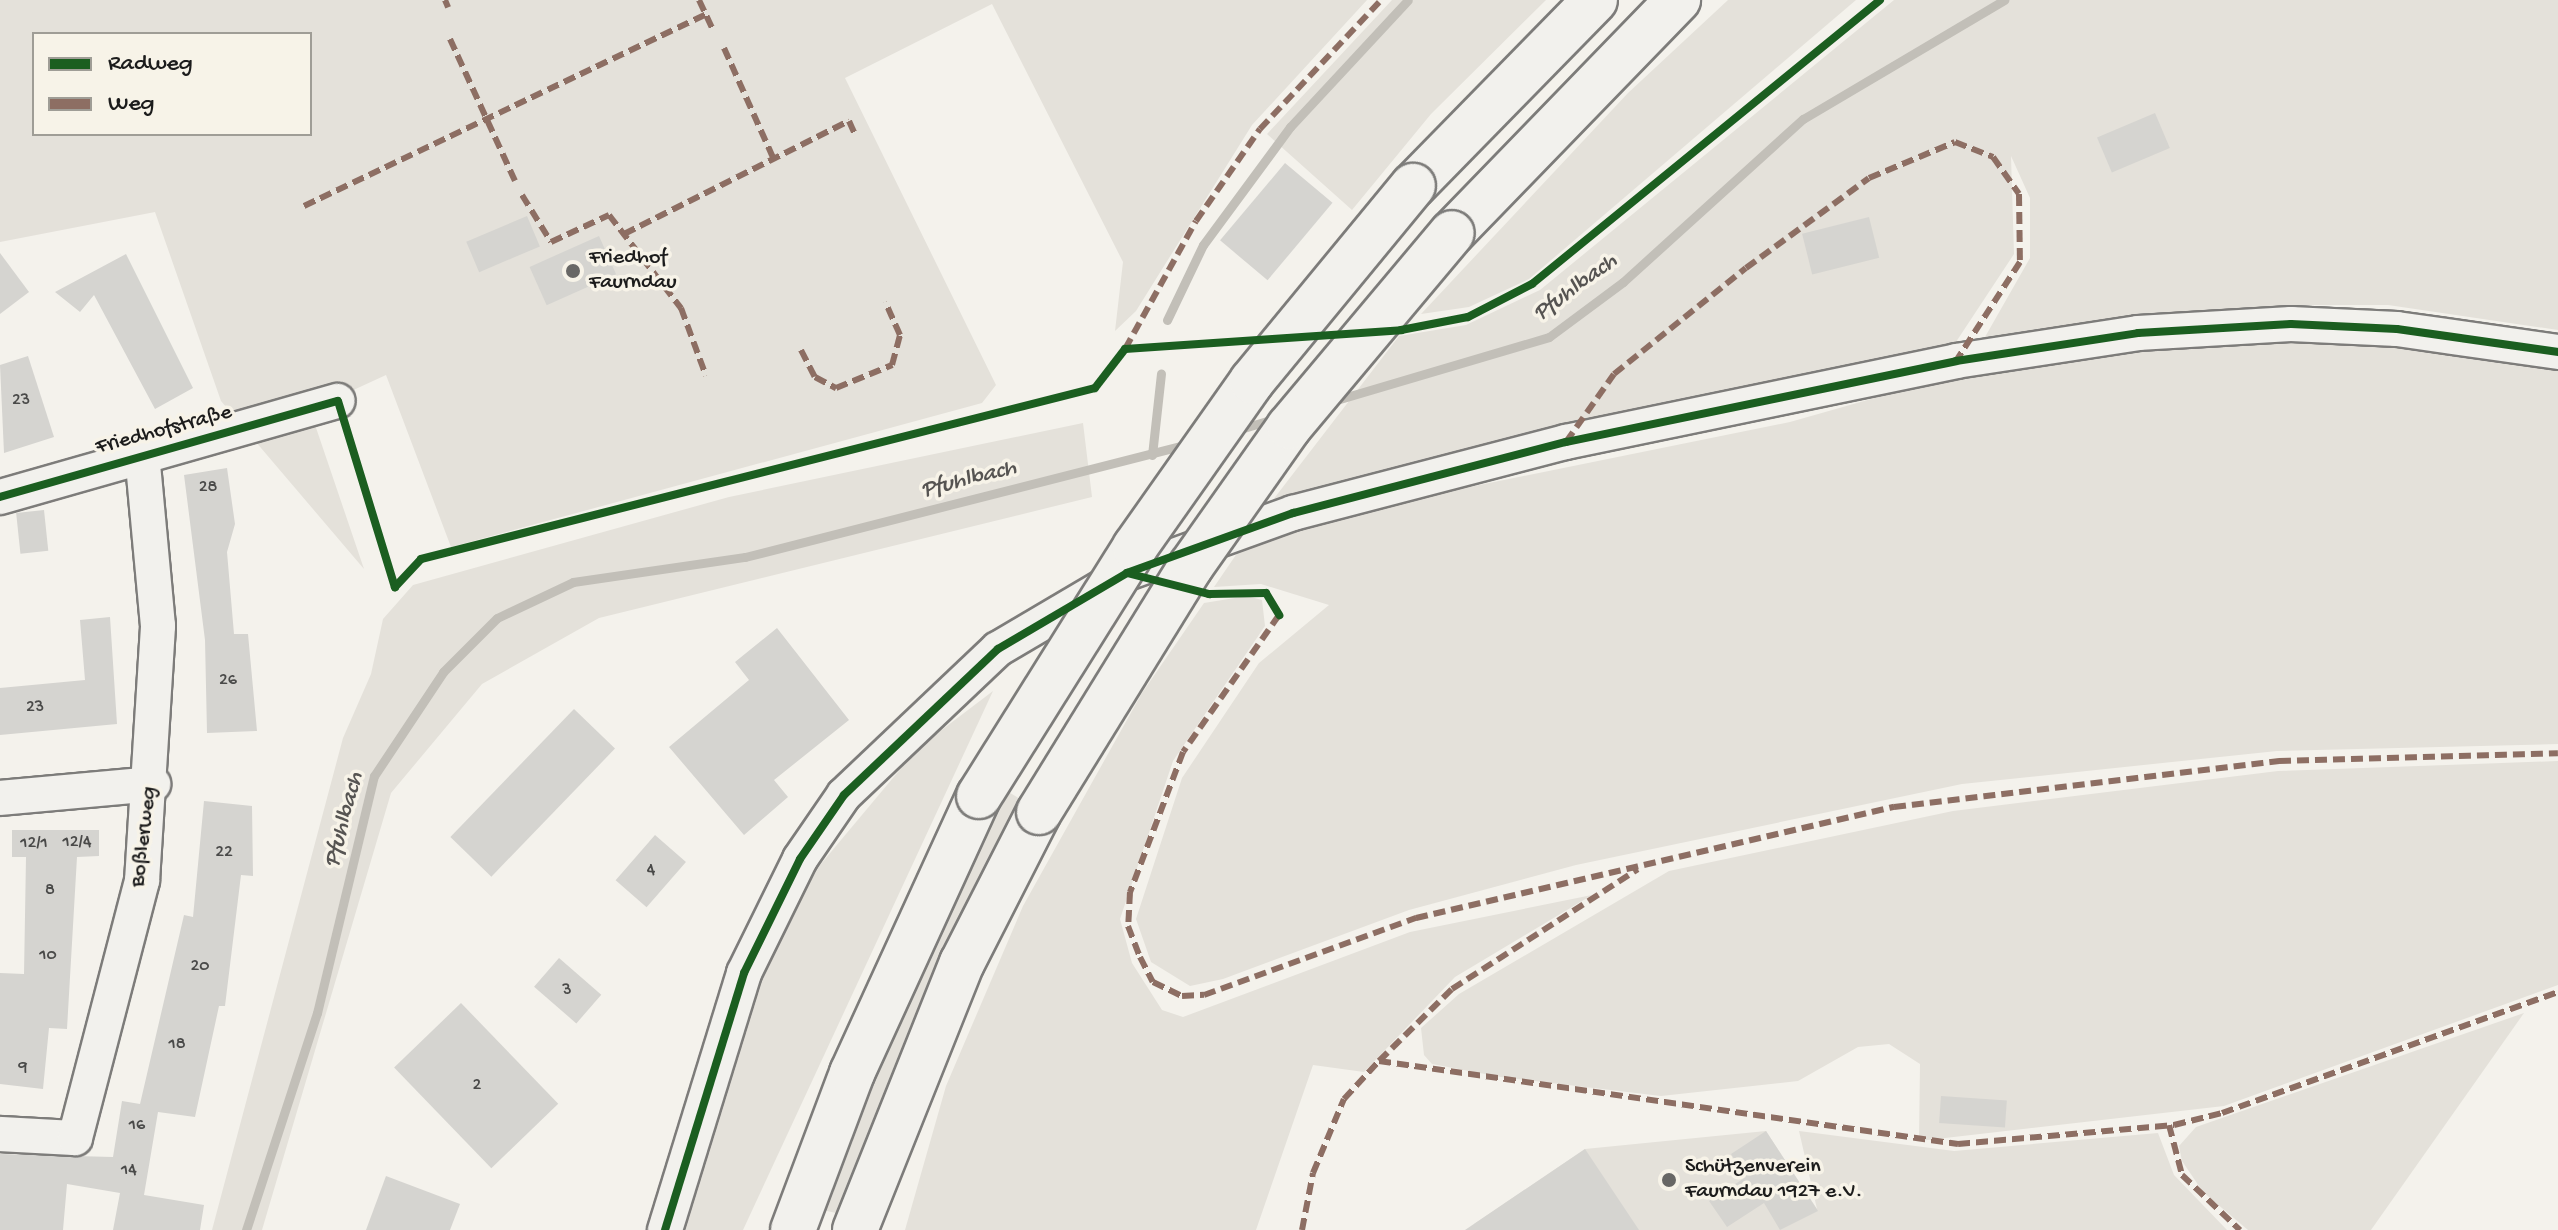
<!DOCTYPE html>
<meta charset="utf-8">
<style>
body{margin:0}
#map{position:relative;width:2558px;height:1230px;overflow:hidden;background:#f4f2ec;font-family:"Gochi Hand",sans-serif}
div>[style]{position:absolute}
[style*='--x']{left:calc(var(--x)*1px);top:calc(var(--y)*1px);width:calc(var(--w)*1px);rotate:calc(var(--a)*1deg)}
.green>*{inset:0;background:#e4e1da}
.stream>*{height:9px;margin:-4.5px;padding:0 4.5px;transform-origin:4.5px;border-radius:4.5px;background:#c2bfb8}
.building>*{inset:0;background:#d5d4d0;transform-origin:0 0}
.roads{filter:drop-shadow(2px 0 #7d7c7a) drop-shadow(-2px 0 #7d7c7a) drop-shadow(0 2px #7d7c7a) drop-shadow(0 -2px #7d7c7a)}
.minor>*{height:34px;margin:-17px;padding:0 17px;transform-origin:17px;border-radius:17px;background:#f2f1ed}
.highway>*{height:44px;margin:-22px;padding:0 22px;transform-origin:22px;border-radius:22px;background:#f2f1ed}
.bridges{filter:drop-shadow(2px 0 #7d7c7a) drop-shadow(-2px 0 #7d7c7a) drop-shadow(0 2px #7d7c7a) drop-shadow(0 -2px #7d7c7a)}
.highway-bridge>*{height:44px;margin:-22px;padding:0 22px;transform-origin:22px;border-radius:22px;background:#f2f1ed}
.quiet>*{height:6px;margin-top:-3px;transform-origin:0;background:repeating-linear-gradient(90deg,#8d6e63 0 12px,transparent 0 18px)}
.cycleway>*{height:8px;margin:-4px;padding:0 4px;transform-origin:4px;border-radius:4px;background:#1b5e20}
.dots>*{width:22px;height:22px;translate:-50% -50%;box-sizing:border-box;border:4px solid #f7f3e8;border-radius:50%}
span{translate:-50% -50%;white-space:nowrap;text-align:center;line-height:1.15;-webkit-text-stroke:7px #f7f3e8;paint-order:stroke}
.number-label{font-size:18px;color:#4a4a49}
.number-label span{-webkit-text-stroke-width:0}
.poi-label{font-size:22px;color:#1c1c1c}
.left{translate:0 -50%;text-align:left}
.street-label{font-size:22px;color:#1c1c1c}
.water-label{font-size:24px;color:#565452;font-style:italic}
.legend{position:absolute;left:32px;top:32px;width:280px;height:104px;box-sizing:border-box;background:#f7f3e8;border:2px solid #9f9d96;margin:0;padding:10px 14px;list-style:none;font-size:24px;color:#1c1c1c}
.legend li{display:flex;align-items:center;gap:16px;height:40px}
.legend b{width:40px;border:2px solid #9f9d96}
</style>
<div id="map">
<div class="green">
<i style="clip-path:polygon(evenodd,0 0,1367px 0,1252px 125px,1136px 311px,1115px 331px,1123px 262px,992px 4px,845px 78px,996px 385px,982px 403px,451px 547px,386px 375px,310px 410px,364px 569px,221px 401px,155px 212px,0 242px,0 0,34px 34px,310px 34px,310px 134px,34px 134px,34px 34px)"></i>
<i style="clip-path:polygon(1392px 0,1546px 0,1431px 114px,1352px 210px,1267px 134px)"></i>
<i style="clip-path:polygon(1728px 0,1856px 0,1529px 279px,1469px 307px,1421px 314px,1628px 93px)"></i>
<i style="clip-path:polygon(1894px 0,2558px 0,2558px 330px,2388px 305px,2299px 305px,1981px 344px,2030px 258px,2030px 198px,2011px 156px,2014px 254px,1952px 348px,1589px 419px,1269px 505px,1399px 336px,1466px 325px,1540px 290px)"></i>
<i style="clip-path:polygon(2282px 338px,2384px 344px,2558px 370px,2558px 744px,2277px 751px,1962px 784px,1576px 865px,1409px 910px,1223px 979px,1190px 986px,1151px 962px,1136px 919px,1182px 778px,1259px 663px,1329px 605px,1261px 584px,1214px 587px,1242px 546px,1425px 496px,1790px 422px,1952px 376px,2138px 348px)"></i>
<i style="clip-path:polygon(1083px 423px,1092px 497px,599px 618px,482px 684px,391px 793px,262px 1230px,212px 1230px,343px 738px,371px 674px,383px 619px,413px 585px,729px 497px)"></i>
<i style="clip-path:polygon(1247px 596px,1262px 600px,1265px 626px,1173px 761px,1120px 919px,1132px 963px,1162px 1010px,1183px 1017px,1410px 932px,1592px 895px,1455px 977px,1364px 1072px,1313px 1065px,1256px 1230px,905px 1230px,946px 1086px,1023px 906px,1142px 693px,1204px 603px)"></i>
<i style="clip-path:polygon(993px 691px,743px 1230px,679px 1230px,757px 986px,805px 883px,918px 748px)"></i>
<i style="clip-path:polygon(2558px 761px,2558px 985px,2224px 1106px,1919px 1141px,1920px 1064px,1889px 1044px,1858px 1047px,1798px 1081px,1661px 1096px,1501px 1077px,1432px 1064px,1424px 1055px,1421px 1028px,1459px 994px,1669px 871px,1953px 811px,2278px 771px)"></i>
<i style="clip-path:polygon(1007px 791px,1020px 799px,912px 1022px,836px 1213px,818px 1209px,897px 1013px)"></i>
<i style="clip-path:polygon(2524px 1013px,2371px 1230px,2248px 1230px,2203px 1192px,2182px 1161px,2179px 1146px,2196px 1127px)"></i>
<i style="clip-path:polygon(1766px 1131px,1817px 1209px,1799px 1131px,1954px 1151px,2158px 1133px,2174px 1175px,2227px 1230px,1477px 1230px,1474px 1224px,1585px 1149px)"></i>
</div>
<div class="stream">
<i style="--x:1167;--y:320;--w:83;--a:-64.4"></i>
<i style="--x:1203;--y:245;--w:147;--a:-53.6"></i>
<i style="--x:1290;--y:127;--w:173;--a:-47.1"></i>
<i style="--x:1333;--y:401;--w:225;--a:-16.5"></i>
<i style="--x:1549;--y:337;--w:92;--a:-36.6"></i>
<i style="--x:1623;--y:282;--w:243;--a:-42.2"></i>
<i style="--x:1803;--y:119;--w:234;--a:-30.6"></i>
<i style="--x:1237;--y:430;--w:42;--a:-16.7"></i>
<i style="--x:1152;--y:455;--w:82;--a:-83.7"></i>
<i style="--x:246;--y:1230;--w:228;--a:-71.9"></i>
<i style="--x:317;--y:1013;--w:244;--a:-76.5"></i>
<i style="--x:374;--y:776;--w:125;--a:-56.4"></i>
<i style="--x:443;--y:672;--w:76;--a:-45"></i>
<i style="--x:497;--y:618;--w:84;--a:-25.3"></i>
<i style="--x:573;--y:582;--w:174;--a:-8.3"></i>
<i style="--x:745;--y:557;--w:458;--a:-14.3"></i>
</div>
<div class="building">
<i style="left:2155px;top:113px;width:38px;height:63px;rotate:67deg"></i>
<i style="left:1285px;top:163px;width:62px;height:101px;rotate:40deg"></i>
<i style="left:527px;top:216px;width:33px;height:66px;rotate:67deg"></i>
<i style="left:1869px;top:217px;width:42px;height:69px;rotate:76deg"></i>
<i style="left:599px;top:236px;width:42px;height:76px;rotate:66deg"></i>
<i style="clip-path:polygon(0 253px,29px 292px,0 314px)"></i>
<i style="clip-path:polygon(126px 254px,193px 388px,155px 409px,94px 295px,80px 312px,55px 292px)"></i>
<i style="clip-path:polygon(28px 356px,54px 437px,4px 453px,0 365px)"></i>
<i style="clip-path:polygon(227px 468px,235px 524px,227px 552px,234px 634px,248px 634px,257px 731px,207px 733px,205px 640px,184px 475px)"></i>
<i style="left:44px;top:510px;width:41px;height:28px;rotate:84deg"></i>
<i style="clip-path:polygon(110px 617px,117px 724px,0 735px,0 688px,85px 680px,80px 620px)"></i>
<i style="clip-path:polygon(777px 628px,849px 720px,774px 780px,788px 797px,744px 835px,669px 747px,749px 680px,735px 662px)"></i>
<i style="left:574px;top:709px;width:57px;height:178px;rotate:44deg"></i>
<i style="clip-path:polygon(204px 801px,252px 806px,253px 876px,241px 875px,225px 1006px,219px 1006px,195px 1117px,158px 1112px,144px 1195px,204px 1205px,200px 1230px,113px 1230px,120px 1193px,67px 1184px,63px 1230px,0 1230px,0 1154px,113px 1157px,122px 1101px,140px 1104px,184px 915px,193px 917px)"></i>
<i style="clip-path:polygon(12px 830px,99px 830px,99px 856px,77px 857px,67px 1029px,49px 1028px,43px 1089px,0 1084px,0 973px,24px 974px,26px 857px,12px 857px)"></i>
<i style="left:655px;top:835px;width:41px;height:60px;rotate:41deg"></i>
<i style="left:559px;top:958px;width:56px;height:38px;rotate:41deg"></i>
<i style="left:461px;top:1003px;width:140px;height:93px;rotate:46deg"></i>
<i style="left:1941px;top:1096px;width:66px;height:27px;rotate:4deg"></i>
<i style="clip-path:polygon(1766px 1131px,1818px 1211px,1780px 1230px,1764px 1203px,1727px 1227px,1709px 1201px,1746px 1177px,1731px 1154px)"></i>
<i style="clip-path:polygon(1585px 1149px,1639px 1230px,1465px 1230px)"></i>
<i style="clip-path:polygon(386px 1176px,460px 1204px,450px 1230px,366px 1230px)"></i>
</div>
<div class="roads">
<div class="minor">
<i style="--x:0;--y:497;--w:351;--a:-15.9"></i>
<i style="--x:0;--y:798;--w:154;--a:-5.2"></i>
<i style="--x:0;--y:1134;--w:75;--a:3.1"></i>
<i style="--x:75;--y:1138;--w:266;--a:-75.4"></i>
<i style="--x:142;--y:881;--w:256;--a:-86.4"></i>
<i style="--x:158;--y:626;--w:172;--a:-95.3"></i>
<i style="--x:665;--y:1230;--w:269;--a:-72.9"></i>
<i style="--x:744;--y:973;--w:127;--a:-63.8"></i>
<i style="--x:800;--y:859;--w:78;--a:-55.5"></i>
<i style="--x:844;--y:795;--w:212;--a:-43.5"></i>
<i style="--x:998;--y:649;--w:150;--a:-30.5"></i>
<i style="--x:1127;--y:573;--w:177;--a:-19.9"></i>
<i style="--x:1293;--y:513;--w:282;--a:-14.6"></i>
<i style="--x:1566;--y:442;--w:398;--a:-11.7"></i>
<i style="--x:1956;--y:361;--w:184;--a:-8.7"></i>
<i style="--x:2138;--y:333;--w:153;--a:-3.4"></i>
<i style="--x:2291;--y:324;--w:106;--a:2.7"></i>
<i style="--x:2397;--y:329;--w:163;--a:8.1"></i>
</div>
<div class="highway">
<i style="--x:1413;--y:186;--w:260;--a:-45.6"></i>
<i style="--x:1452;--y:233;--w:325;--a:-45.9"></i>
<i style="--x:793;--y:1230;--w:168;--a:-69.4"></i>
<i style="--x:852;--y:1073;--w:305;--a:-65.4"></i>
<i style="--x:855;--y:1230;--w:288;--a:-68.2"></i>
<i style="--x:962;--y:963;--w:169;--a:-63"></i>
</div>
</div>
<div class="bridges">
<div class="highway-bridge">
<i style="--x:979;--y:796;--w:294;--a:-57.9"></i>
<i style="--x:1135;--y:547;--w:203;--a:-54.8"></i>
<i style="--x:1252;--y:381;--w:253;--a:-50.5"></i>
<i style="--x:1039;--y:812;--w:289;--a:-58.3"></i>
<i style="--x:1191;--y:566;--w:170;--a:-54.8"></i>
<i style="--x:1289;--y:427;--w:253;--a:-50"></i>
</div>
</div>
<div class="quiet">
<i style="--x:445;--y:0;--w:8;--a:67"></i>
<i style="--x:699;--y:0;--w:31;--a:65"></i>
<i style="--x:450;--y:39;--w:156;--a:65.4"></i>
<i style="--x:724;--y:48;--w:123;--a:65.9"></i>
<i style="--x:522;--y:195;--w:55;--a:58.3"></i>
<i style="--x:551;--y:242;--w:64;--a:-25"></i>
<i style="--x:609;--y:215;--w:118;--a:52.3"></i>
<i style="--x:681;--y:308;--w:72;--a:69.8"></i>
<i style="--x:304;--y:206;--w:445;--a:-25.5"></i>
<i style="--x:624;--y:234;--w:252;--a:-26.7"></i>
<i style="--x:849;--y:121;--w:17;--a:66"></i>
<i style="--x:1125;--y:349;--w:146;--a:-61"></i>
<i style="--x:1196;--y:221;--w:112;--a:-55.2"></i>
<i style="--x:1260;--y:129;--w:177;--a:-46.8"></i>
<i style="--x:801;--y:350;--w:30;--a:63"></i>
<i style="--x:815;--y:377;--w:24;--a:28"></i>
<i style="--x:836;--y:388;--w:61;--a:-22.3"></i>
<i style="--x:892;--y:365;--w:31;--a:-75"></i>
<i style="--x:900;--y:335;--w:36;--a:-114"></i>
<i style="--x:1566;--y:442;--w:83;--a:-54.8"></i>
<i style="--x:1614;--y:374;--w:169;--a:-38.8"></i>
<i style="--x:1746;--y:268;--w:152;--a:-36.2"></i>
<i style="--x:1869;--y:178;--w:93;--a:-22.7"></i>
<i style="--x:1955;--y:142;--w:41;--a:21.5"></i>
<i style="--x:1993;--y:157;--w:45;--a:54.9"></i>
<i style="--x:2019;--y:194;--w:68;--a:89.2"></i>
<i style="--x:2020;--y:262;--w:118;--a:122.9"></i>
<i style="--x:1279;--y:615;--w:167;--a:125"></i>
<i style="--x:1183;--y:752;--w:150;--a:110.7"></i>
<i style="--x:1130;--y:892;--w:34;--a:93"></i>
<i style="--x:1128;--y:926;--w:33;--a:69"></i>
<i style="--x:1140;--y:957;--w:28;--a:63"></i>
<i style="--x:1153;--y:982;--w:32;--a:26"></i>
<i style="--x:1182;--y:996;--w:22;--a:-3"></i>
<i style="--x:1204;--y:995;--w:226;--a:-20"></i>
<i style="--x:1416;--y:918;--w:491;--a:-13.1"></i>
<i style="--x:1894;--y:807;--w:388;--a:-6.8"></i>
<i style="--x:2279;--y:761;--w:279;--a:-1.6"></i>
<i style="--x:1379;--y:1061;--w:585;--a:8.16"></i>
<i style="--x:1958;--y:1144;--w:217;--a:-5"></i>
<i style="--x:2174;--y:1125;--w:49;--a:-14"></i>
<i style="--x:2222;--y:1113;--w:357;--a:-19.8"></i>
<i style="--x:2169;--y:1125;--w:52;--a:75.4"></i>
<i style="--x:2182;--y:1175;--w:80;--a:43.5"></i>
<i style="--x:1302;--y:1230;--w:58;--a:-79.1"></i>
<i style="--x:1313;--y:1173;--w:80;--a:-67.3"></i>
<i style="--x:1344;--y:1099;--w:52;--a:-47.4"></i>
<i style="--x:1379;--y:1061;--w:103;--a:-44.6"></i>
<i style="--x:1452;--y:989;--w:221;--a:-32.8"></i>
</div>
<div class="cycleway">
<i style="--x:0;--y:497;--w:351;--a:-15.9"></i>
<i style="--x:338;--y:401;--w:195;--a:73"></i>
<i style="--x:1127;--y:573;--w:85;--a:14.4"></i>
<i style="--x:1209;--y:594;--w:57;--a:-1"></i>
<i style="--x:1266;--y:593;--w:26;--a:59"></i>
<i style="--x:395;--y:587;--w:38;--a:-47"></i>
<i style="--x:421;--y:559;--w:695;--a:-14.24"></i>
<i style="--x:1095;--y:388;--w:49;--a:-52.4"></i>
<i style="--x:1125;--y:349;--w:277;--a:-3.9"></i>
<i style="--x:1401;--y:330;--w:68;--a:-11"></i>
<i style="--x:1468;--y:317;--w:72;--a:-27.3"></i>
<i style="--x:1532;--y:284;--w:449;--a:-39.2"></i>
<i style="--x:665;--y:1230;--w:269;--a:-72.9"></i>
<i style="--x:744;--y:973;--w:127;--a:-63.8"></i>
<i style="--x:800;--y:859;--w:78;--a:-55.5"></i>
<i style="--x:844;--y:795;--w:212;--a:-43.5"></i>
<i style="--x:998;--y:649;--w:150;--a:-30.5"></i>
<i style="--x:1127;--y:573;--w:177;--a:-19.9"></i>
<i style="--x:1293;--y:513;--w:282;--a:-14.6"></i>
<i style="--x:1566;--y:442;--w:398;--a:-11.7"></i>
<i style="--x:1956;--y:361;--w:184;--a:-8.7"></i>
<i style="--x:2138;--y:333;--w:153;--a:-3.4"></i>
<i style="--x:2291;--y:324;--w:106;--a:2.7"></i>
<i style="--x:2397;--y:329;--w:163;--a:8.1"></i>
</div>
<div class="dots">
<i style="left:573px;top:271px;background:#686765"></i>
<i style="left:1669px;top:1180px;background:#686765"></i>
</div>
<div class="number-label">
<span style="left:21px;top:401px">23</span>
<span style="left:208px;top:488px">28</span>
<span style="left:228px;top:681px">26</span>
<span style="left:35px;top:708px">23</span>
<span style="left:77px;top:843px">12/4</span>
<span style="left:34px;top:844px">12/1</span>
<span style="left:224px;top:853px">22</span>
<span style="left:651px;top:871px">4</span>
<span style="left:50px;top:891px">8</span>
<span style="left:48px;top:956px">10</span>
<span style="left:200px;top:967px">20</span>
<span style="left:567px;top:991px">3</span>
<span style="left:177px;top:1045px">18</span>
<span style="left:23px;top:1068px">9</span>
<span style="left:477px;top:1086px">2</span>
<span style="left:137px;top:1126px">16</span>
<span style="left:129px;top:1171px">14</span>
</div>
<div class="poi-label">
<span class="left" style="left:589px;top:271px">Friedhof<br>Faurndau</span>
<span class="left" style="left:1685px;top:1180px">Schützenverein<br>Faurndau 1927 e.V.</span>
</div>
<div class="street-label">
<span style="left:164px;top:431px;rotate:-15deg">Friedhofstraße</span>
<span style="left:145px;top:837px;rotate:-83deg">Boßlerweg</span>
</div>
<div class="water-label">
<span style="left:1576px;top:288px;rotate:-36deg">Pfuhlbach</span>
<span style="left:969px;top:480px;rotate:-14deg">Pfuhlbach</span>
<span style="left:345px;top:820px;rotate:-75deg">Pfuhlbach</span>
</div>
<ul class="legend">
<li><b style="height:10px;background:#1b5e20"></b>Radweg</li>
<li><b style="height:10px;background:#8d6e63"></b>Weg</li>
</ul>
</div>
